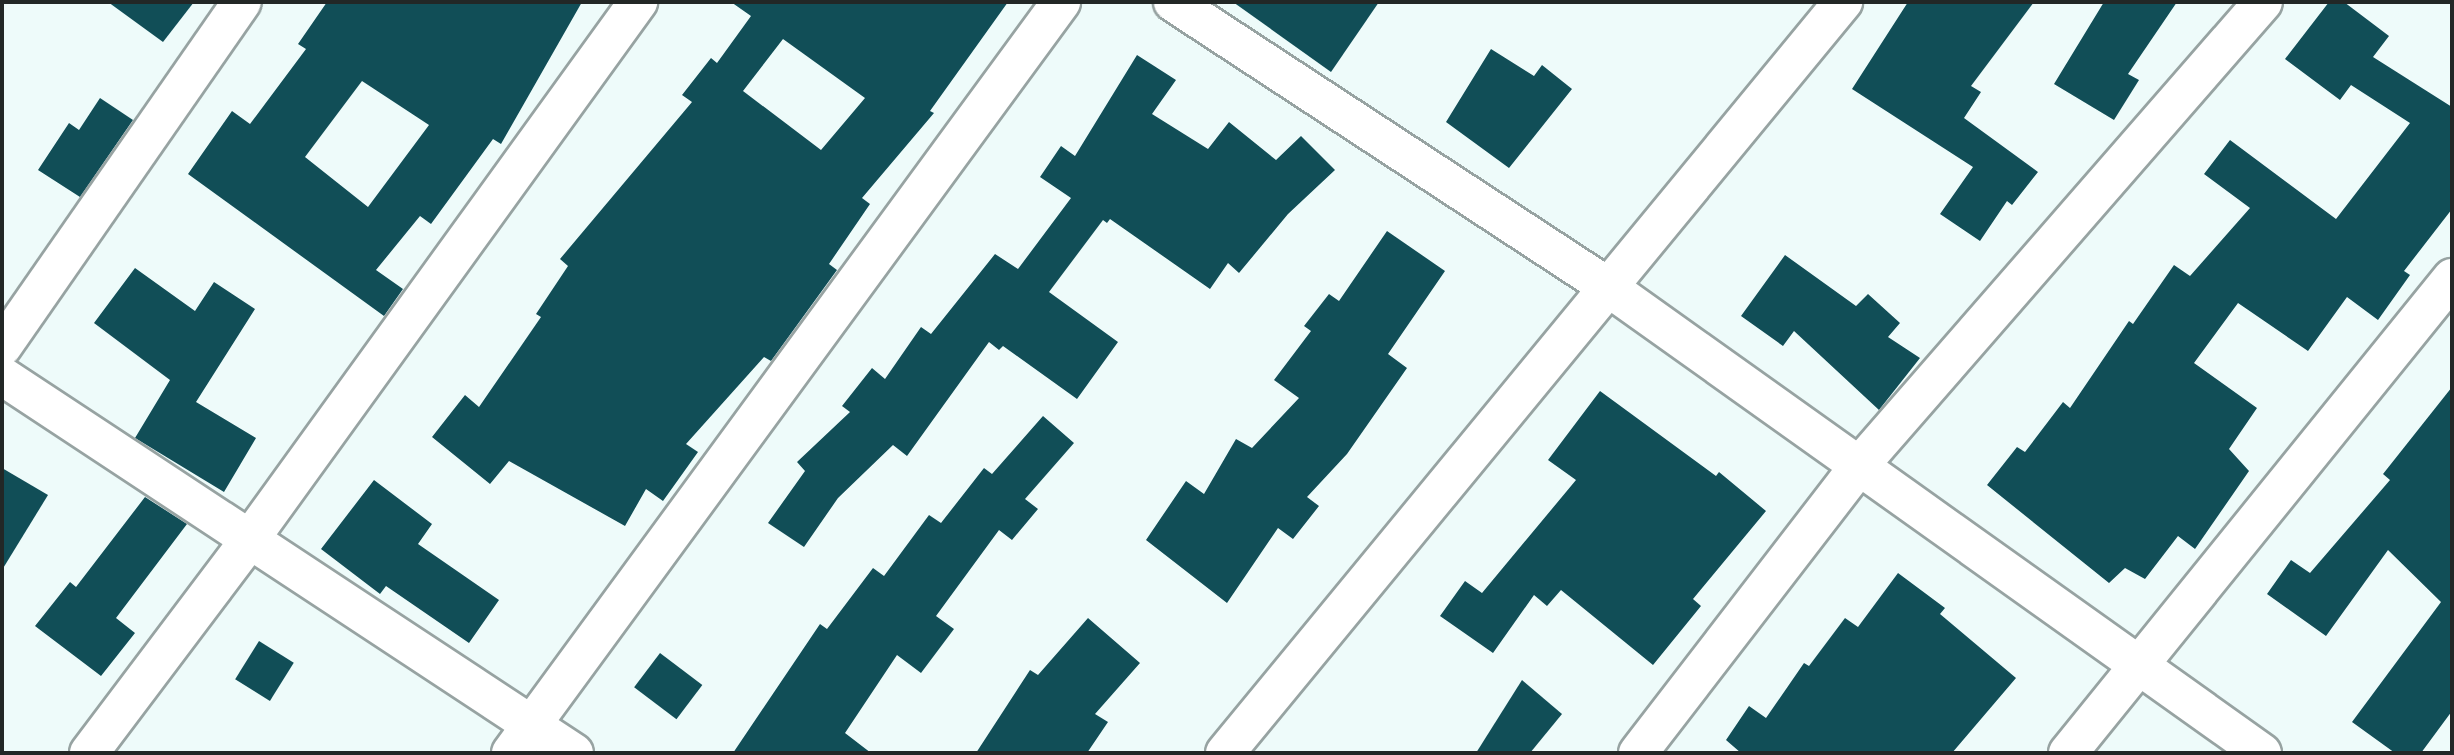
<!DOCTYPE html>
<style>
body{margin:0}
#map{position:relative;width:2454px;height:755px;overflow:hidden;background:#eefbfa;font-family:Arial,sans-serif}
div>[style]{position:absolute}
[style*='--x']{left:calc(var(--x)*1px);top:calc(var(--y)*1px);width:calc(var(--w)*1px);rotate:calc(var(--a)*1deg)}
.building>*{inset:0;background:#114e57;transform-origin:0 0}
.roads{filter:drop-shadow(2px 0 #97a3a2) drop-shadow(-2px 0 #97a3a2) drop-shadow(0 2px #97a3a2) drop-shadow(0 -2px #97a3a2)}
.minor>*{height:38px;margin:-19px;padding:0 19px;transform-origin:19px;border-radius:19px;background:#fff}
span{translate:-50% -50%;white-space:nowrap;text-align:center;line-height:1.15;-webkit-text-stroke:7px #eefbfa;paint-order:stroke}
.frame{position:absolute;inset:0;border:4px solid #222726;pointer-events:none}
</style>
<div id="map">
<div class="building">
<i style="clip-path:polygon(108px 2px,194px 2px,163px 42px)"></i>
<i style="clip-path:polygon(evenodd,327px 2px,582px 2px,501px 144px,493px 139px,431px 224px,420px 216px,376px 270px,403px 289px,384px 316px,188px 174px,232px 111px,250px 124px,306px 49px,298px 44px,327px 2px,362px 81px,429px 125px,368px 207px,305px 157px,362px 81px)"></i>
<i style="clip-path:polygon(evenodd,731px 2px,1008px 2px,930px 111px,934px 113px,862px 198px,870px 204px,829px 264px,837px 270px,771px 361px,764px 357px,686px 444px,698px 452px,663px 501px,646px 489px,625px 526px,509px 461px,490px 484px,432px 437px,465px 395px,479px 407px,541px 317px,536px 314px,568px 266px,560px 259px,692px 102px,682px 95px,711px 58px,717px 63px,751px 16px,731px 2px,783px 39px,865px 98px,821px 150px,743px 91px,783px 39px)"></i>
<i style="clip-path:polygon(1233px 2px,1379px 2px,1331px 72px)"></i>
<i style="clip-path:polygon(1908px 2px,2034px 2px,1971px 86px,1981px 92px,1964px 118px,2038px 172px,2012px 205px,2007px 201px,1980px 241px,1940px 214px,1973px 167px,1852px 89px)"></i>
<i style="clip-path:polygon(2104px 2px,2177px 2px,2128px 74px,2139px 80px,2114px 120px,2054px 84px)"></i>
<i style="clip-path:polygon(2329px 2px,2344px 2px,2389px 36px,2373px 57px,2452px 107px,2452px 209px,2404px 271px,2410px 275px,2378px 320px,2347px 297px,2308px 351px,2238px 303px,2194px 363px,2257px 408px,2229px 449px,2249px 471px,2195px 549px,2178px 536px,2145px 579px,2125px 568px,2109px 583px,1987px 485px,2017px 447px,2025px 452px,2063px 402px,2070px 408px,2129px 321px,2133px 324px,2174px 265px,2190px 276px,2250px 208px,2204px 174px,2230px 140px,2336px 219px,2410px 123px,2351px 85px,2340px 100px,2285px 59px)"></i>
<i style="clip-path:polygon(1491px 49px,1534px 76px,1542px 65px,1572px 89px,1509px 168px,1446px 122px)"></i>
<i style="clip-path:polygon(1137px 55px,1176px 80px,1152px 114px,1208px 149px,1229px 122px,1276px 160px,1301px 136px,1335px 170px,1288px 214px,1239px 273px,1228px 263px,1210px 289px,1110px 219px,1107px 223px,1103px 220px,1049px 292px,1118px 342px,1077px 399px,1003px 346px,999px 350px,989px 342px,907px 456px,893px 445px,838px 498px,804px 547px,768px 523px,805px 471px,797px 462px,850px 412px,842px 406px,872px 368px,885px 379px,921px 327px,931px 334px,995px 254px,1018px 269px,1071px 198px,1040px 177px,1061px 146px,1075px 156px)"></i>
<i style="clip-path:polygon(100px 98px,133px 120px,80px 197px,38px 170px,69px 123px,79px 130px)"></i>
<i style="clip-path:polygon(1387px 231px,1445px 271px,1388px 354px,1407px 368px,1347px 454px,1307px 497px,1319px 506px,1293px 539px,1278px 528px,1227px 603px,1146px 540px,1186px 481px,1204px 494px,1236px 439px,1252px 448px,1299px 398px,1274px 380px,1311px 331px,1304px 326px,1329px 294px,1339px 301px)"></i>
<i style="clip-path:polygon(1785px 255px,1856px 306px,1868px 294px,1900px 323px,1888px 337px,1920px 358px,1879px 410px,1794px 331px,1783px 346px,1741px 316px)"></i>
<i style="clip-path:polygon(135px 268px,195px 311px,214px 282px,255px 309px,196px 402px,256px 438px,224px 492px,135px 438px,170px 380px,94px 323px)"></i>
<i style="clip-path:polygon(2452px 387px,2452px 711px,2421px 753px,2395px 753px,2352px 722px,2441px 602px,2388px 550px,2326px 636px,2267px 594px,2291px 560px,2310px 573px,2390px 480px,2383px 474px)"></i>
<i style="clip-path:polygon(1600px 391px,1716px 476px,1719px 472px,1766px 511px,1693px 599px,1701px 606px,1653px 665px,1561px 590px,1547px 606px,1534px 595px,1493px 653px,1440px 616px,1465px 581px,1482px 593px,1576px 480px,1548px 460px)"></i>
<i style="clip-path:polygon(1043px 416px,1074px 443px,1025px 499px,1038px 509px,1012px 540px,999px 530px,936px 616px,954px 629px,921px 673px,897px 655px,845px 733px,871px 753px,733px 753px,820px 624px,827px 629px,873px 568px,884px 576px,929px 515px,941px 523px,984px 468px,992px 474px)"></i>
<i style="clip-path:polygon(2px 468px,48px 495px,2px 570px)"></i>
<i style="clip-path:polygon(374px 480px,432px 524px,418px 544px,499px 600px,469px 643px,386px 586px,380px 594px,321px 549px)"></i>
<i style="clip-path:polygon(145px 497px,187px 524px,116px 618px,135px 633px,101px 676px,35px 626px,70px 582px,76px 587px)"></i>
<i style="clip-path:polygon(1898px 573px,1945px 608px,1940px 614px,2016px 678px,1952px 753px,1741px 753px,1726px 740px,1749px 706px,1766px 718px,1804px 663px,1809px 666px,1845px 618px,1858px 627px)"></i>
<i style="clip-path:polygon(1088px 618px,1140px 663px,1095px 714px,1108px 722px,1087px 753px,976px 753px,1030px 670px,1038px 675px)"></i>
<i style="left:259px;top:641px;width:41px;height:45px;rotate:32deg"></i>
<i style="left:660px;top:653px;width:53px;height:43px;rotate:37deg"></i>
<i style="clip-path:polygon(1522px 680px,1562px 714px,1530px 753px,1476px 753px)"></i>
</div>
<div class="roads">
<div class="minor">
<i style="--x:1173;--y:2;--w:520;--a:33.23"></i>
<i style="--x:1608;--y:287;--w:803;--a:35.47"></i>
<i style="--x:2;--y:347;--w:420;--a:-55.2"></i>
<i style="--x:2;--y:376;--w:685;--a:33.39"></i>
<i style="--x:89;--y:753;--w:268;--a:-53"></i>
<i style="--x:250;--y:539;--w:663;--a:-54.15"></i>
<i style="--x:511;--y:753;--w:931;--a:-53.78"></i>
<i style="--x:1225;--y:753;--w:973;--a:-50.55"></i>
<i style="--x:1638;--y:753;--w:362;--a:-52.4"></i>
<i style="--x:1859;--y:466;--w:615;--a:-48.95"></i>
<i style="--x:2068;--y:753;--w:611;--a:-51.05"></i>
</div>
</div>
<div class="frame"></div>
</div>
